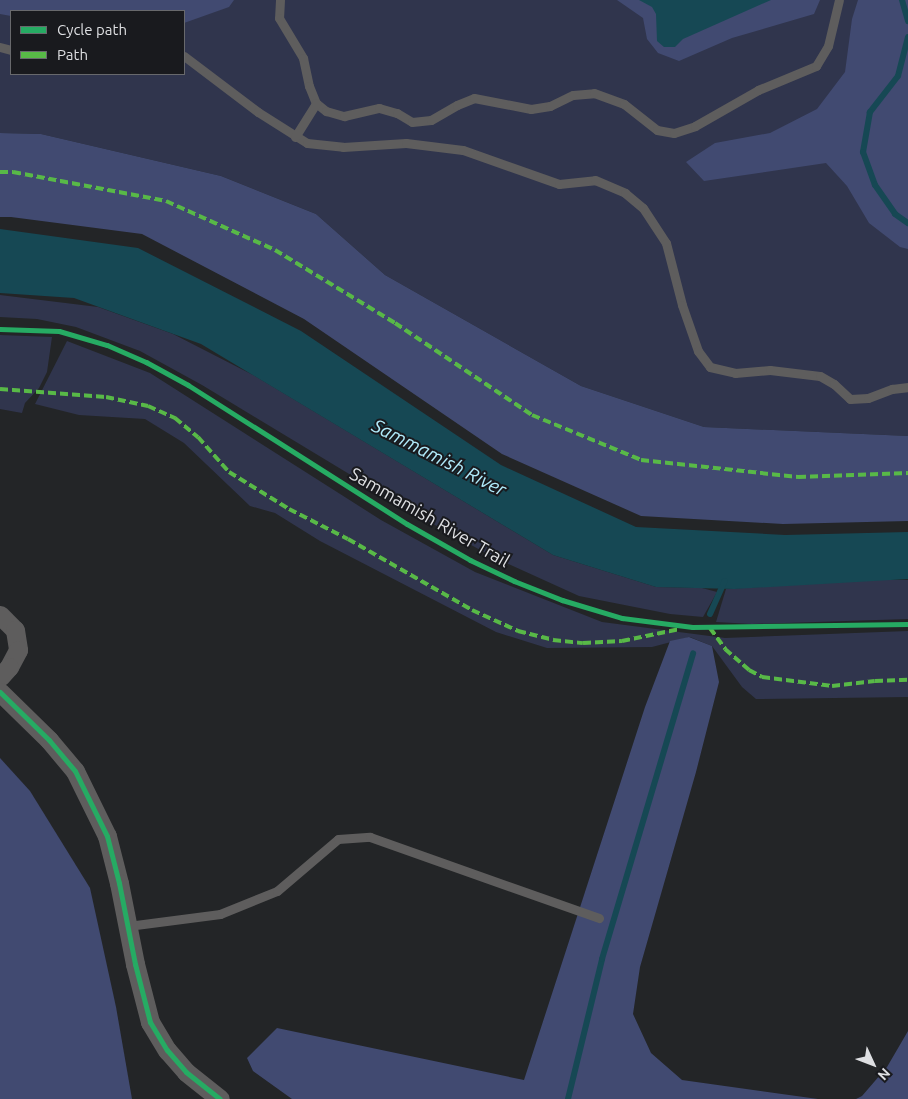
<!DOCTYPE html>
<style>
body{margin:0}
#map{position:relative;width:908px;height:1099px;overflow:hidden;background:#232527;font-family:Ubuntu,sans-serif}
div>[style]{position:absolute}
[style*='--x']{left:calc(var(--x)*1px);top:calc(var(--y)*1px);width:calc(var(--w)*1px);rotate:calc(var(--a)*1deg)}
.green>*{inset:0;background:#30354d}
.forest>*{inset:0;background:#414a71}
.water>*{inset:0;background:#164854}
.stream>*{height:6px;margin:-3px;padding:0 3px;transform-origin:3px;border-radius:3px;background:#164854}
.service>*{height:9px;margin:-4.5px;padding:0 4.5px;transform-origin:4.5px;border-radius:4.5px;background:#5e5d5d}
.minor>*{height:19px;margin:-9.5px;padding:0 9.5px;transform-origin:9.5px;border-radius:9.5px;background:#5e5d5d}
.quiet>*{height:4px;margin-top:-2px;transform-origin:0;background:repeating-linear-gradient(90deg,#58b947 0 8px,transparent 0 12px)}
.cycleway>*{height:5px;margin:-2.5px;padding:0 2.5px;transform-origin:2.5px;border-radius:2.5px;background:#26ab63}
span{translate:-50% -50%;white-space:nowrap;text-align:center;line-height:1.15;-webkit-text-stroke:4px #191a1e;paint-order:stroke}
.street-label{font-size:18px;color:#dedfe2}
.water-label{font-size:19px;color:#b0eafa;font-style:italic}
.legend{position:absolute;left:10px;top:10px;width:175px;height:65px;box-sizing:border-box;background:#191a1e;border:1px solid #68696c;margin:0;padding:6px 9px;list-style:none;font-size:15px;color:#dedfe2}
.legend li{display:flex;align-items:center;gap:10px;height:25px}
.legend b{width:25px;border:1px solid #68696c}
.north{position:absolute;left:848px;top:1039px;width:50px;height:50px;-webkit-text-stroke:4px #191a1e;paint-order:stroke;rotate:133deg;font-size:14px;font-weight:700;line-height:20px;text-align:center;color:#dedfe2}
.north::after{content:'';display:block;margin:auto;width:18px;height:22px;background:#dedfe2;clip-path:polygon(50% 0,100% 100%,50% 72%,0 100%)}
</style>
<div id="map">
<div class="green">
<i style="clip-path:polygon(evenodd,0 0,908px 0,908px 436px,704px 427px,581px 386px,385px 275px,316px 214px,221px 176px,41px 134px,0 133px,0 0,11px 11px,184px 11px,184px 74px,11px 74px,11px 11px)"></i>
<i style="clip-path:polygon(0 295px,98px 307px,173px 334px,253px 375px,553px 555px,656px 587px,702px 588px,717px 592px,703px 617px,670px 614px,579px 596px,491px 556px,417px 515px,202px 385px,140px 351px,76px 327px,37px 319px,0 317px)"></i>
<i style="clip-path:polygon(0 335px,52px 337px,47px 372px,39px 388px,25px 403px,22px 413px,0 409px)"></i>
<i style="clip-path:polygon(67px 341px,150px 373px,381px 520px,475px 572px,602px 622px,725px 638px,908px 631px,908px 697px,756px 699px,742px 687px,712px 646px,690px 637px,652px 647px,547px 648px,496px 632px,320px 541px,275px 513px,250px 506px,184px 443px,145px 419px,79px 415px,35px 404px)"></i>
<i style="clip-path:polygon(878px 580px,908px 580px,908px 619px,752px 624px,716px 622px,726px 589px)"></i>
</div>
<div class="forest">
<i style="clip-path:polygon(0 0,234px 0,229px 7px,184px 23px,184px 11px,11px 11px,11px 16px,0 14px)"></i>
<i style="clip-path:polygon(617px 0,820px 0,814px 14px,732px 38px,679px 61px,658px 53px,647px 39px,643px 18px)"></i>
<i style="clip-path:polygon(858px 0,908px 0,908px 249px,900px 247px,869px 223px,847px 186px,826px 163px,704px 181px,686px 162px,715px 143px,770px 133px,817px 109px,845px 72px,852px 19px)"></i>
<i style="clip-path:polygon(0 133px,41px 134px,221px 176px,316px 214px,385px 275px,581px 386px,704px 427px,908px 436px,908px 521px,783px 524px,641px 516px,502px 454px,304px 319px,142px 234px,11px 217px,0 217px)"></i>
<i style="clip-path:polygon(689px 637px,712px 646px,719px 682px,696px 772px,640px 967px,633px 1014px,651px 1053px,682px 1080px,818px 1099px,292px 1099px,253px 1071px,247px 1058px,277px 1028px,524px 1080px,645px 707px,670px 641px)"></i>
<i style="clip-path:polygon(0 758px,30px 791px,90px 888px,116px 1007px,132px 1099px,0 1099px)"></i>
<i style="clip-path:polygon(908px 1031px,908px 1099px,856px 1099px,862px 1096px,887px 1067px)"></i>
</div>
<div class="water">
<i style="clip-path:polygon(639px 0,771px 0,683px 39px,675px 47px,664px 47px,657px 41px,656px 14px,652px 7px)"></i>
<i style="clip-path:polygon(0 229px,138px 248px,301px 331px,501px 465px,636px 527px,785px 535px,908px 532px,908px 579px,734px 589px,656px 587px,553px 555px,201px 344px,74px 298px,0 293px)"></i>
</div>
<div class="stream">
<i style="--x:902;--y:0;--w:22;--a:74"></i>
<i style="--x:908;--y:37;--w:40;--a:104.4"></i>
<i style="--x:898;--y:76;--w:46;--a:127.9"></i>
<i style="--x:870;--y:112;--w:41;--a:99.9"></i>
<i style="--x:863;--y:152;--w:35;--a:70"></i>
<i style="--x:875;--y:185;--w:35;--a:55"></i>
<i style="--x:895;--y:214;--w:16;--a:35"></i>
<i style="--x:710;--y:614;--w:36;--a:-66"></i>
<i style="--x:568;--y:1099;--w:144;--a:-76.3"></i>
<i style="--x:602;--y:959;--w:319;--a:-73.4"></i>
</div>
<div class="service">
<i style="--x:280;--y:0;--w:18;--a:93"></i>
<i style="--x:279;--y:18;--w:47;--a:59"></i>
<i style="--x:303;--y:58;--w:29;--a:78"></i>
<i style="--x:309;--y:86;--w:18;--a:68"></i>
<i style="--x:316;--y:103;--w:13;--a:39"></i>
<i style="--x:326;--y:111;--w:19;--a:16"></i>
<i style="--x:344;--y:116;--w:36;--a:-13"></i>
<i style="--x:379;--y:108;--w:19;--a:16"></i>
<i style="--x:397;--y:113;--w:17;--a:31"></i>
<i style="--x:412;--y:122;--w:19;--a:-6"></i>
<i style="--x:431;--y:120;--w:30;--a:-30"></i>
<i style="--x:457;--y:105;--w:18;--a:-22"></i>
<i style="--x:474;--y:98;--w:58;--a:10.9"></i>
<i style="--x:531;--y:109;--w:19;--a:-9"></i>
<i style="--x:550;--y:106;--w:25;--a:-26"></i>
<i style="--x:573;--y:95;--w:21;--a:-5"></i>
<i style="--x:594;--y:93;--w:32;--a:20"></i>
<i style="--x:624;--y:104;--w:42;--a:38.2"></i>
<i style="--x:657;--y:130;--w:17;--a:10"></i>
<i style="--x:674;--y:133;--w:22;--a:-18"></i>
<i style="--x:695;--y:126;--w:73;--a:-29.7"></i>
<i style="--x:758;--y:90;--w:63;--a:-22.5"></i>
<i style="--x:816;--y:66;--w:23;--a:-59"></i>
<i style="--x:828;--y:46;--w:47;--a:-76.6"></i>
<i style="--x:0;--y:47;--w:11;--a:15"></i>
<i style="--x:184;--y:56;--w:93;--a:37.1"></i>
<i style="--x:258;--y:112;--w:58;--a:32.3"></i>
<i style="--x:307;--y:143;--w:36;--a:6"></i>
<i style="--x:343;--y:147;--w:63;--a:-3.6"></i>
<i style="--x:406;--y:143;--w:57;--a:7"></i>
<i style="--x:463;--y:150;--w:102;--a:19.5"></i>
<i style="--x:559;--y:184;--w:36;--a:-6"></i>
<i style="--x:595;--y:180;--w:33;--a:23"></i>
<i style="--x:625;--y:193;--w:23;--a:40"></i>
<i style="--x:643;--y:208;--w:42;--a:56.7"></i>
<i style="--x:666;--y:243;--w:64;--a:75.5"></i>
<i style="--x:682;--y:305;--w:49;--a:70.8"></i>
<i style="--x:698;--y:351;--w:20;--a:53"></i>
<i style="--x:710;--y:367;--w:26;--a:13"></i>
<i style="--x:735;--y:373;--w:35;--a:-5"></i>
<i style="--x:770;--y:370;--w:50;--a:6.8"></i>
<i style="--x:820;--y:376;--w:16;--a:30"></i>
<i style="--x:834;--y:384;--w:22;--a:43"></i>
<i style="--x:850;--y:399;--w:18;--a:-3"></i>
<i style="--x:868;--y:398;--w:26;--a:-21"></i>
<i style="--x:892;--y:389;--w:16;--a:-7"></i>
<i style="--x:295;--y:137;--w:40;--a:-58"></i>
<i style="--x:128;--y:926;--w:93;--a:-7.4"></i>
<i style="--x:220;--y:914;--w:61;--a:-22"></i>
<i style="--x:277;--y:891;--w:80;--a:-40.4"></i>
<i style="--x:338;--y:839;--w:32;--a:-4"></i>
<i style="--x:370;--y:837;--w:243;--a:19.5"></i>
</div>
<div class="minor">
<i style="--x:0;--y:615;--w:21;--a:45"></i>
<i style="--x:15;--y:630;--w:20;--a:81"></i>
<i style="--x:18;--y:650;--w:19;--a:118"></i>
<i style="--x:9;--y:667;--w:13;--a:132"></i>
<i style="--x:0;--y:692;--w:69;--a:44.4"></i>
<i style="--x:49;--y:740;--w:40;--a:50"></i>
<i style="--x:75;--y:771;--w:72;--a:63.8"></i>
<i style="--x:107;--y:836;--w:49;--a:75.7"></i>
<i style="--x:119;--y:883;--w:83;--a:78.8"></i>
<i style="--x:135;--y:964;--w:60;--a:75.5"></i>
<i style="--x:150;--y:1022;--w:33;--a:59"></i>
<i style="--x:167;--y:1050;--w:29;--a:49"></i>
<i style="--x:186;--y:1072;--w:43;--a:38.5"></i>
</div>
<div class="quiet">
<i style="--x:0;--y:172;--w:13;--a:0"></i>
<i style="--x:13;--y:172;--w:156;--a:10.7"></i>
<i style="--x:166;--y:201;--w:120;--a:24.2"></i>
<i style="--x:275;--y:250;--w:140;--a:31.3"></i>
<i style="--x:395;--y:323;--w:165;--a:33.9"></i>
<i style="--x:532;--y:415;--w:118;--a:22.4"></i>
<i style="--x:641;--y:460;--w:158;--a:6.2"></i>
<i style="--x:798;--y:477;--w:110;--a:-2.1"></i>
<i style="--x:0;--y:389;--w:106;--a:4.3"></i>
<i style="--x:106;--y:397;--w:43;--a:12.1"></i>
<i style="--x:148;--y:406;--w:30;--a:24"></i>
<i style="--x:175;--y:418;--w:30;--a:40"></i>
<i style="--x:198;--y:437;--w:47;--a:48.5"></i>
<i style="--x:229;--y:472;--w:70;--a:31.7"></i>
<i style="--x:289;--y:509;--w:66;--a:27"></i>
<i style="--x:348;--y:539;--w:143;--a:29.8"></i>
<i style="--x:472;--y:610;--w:51;--a:24.5"></i>
<i style="--x:518;--y:631;--w:36;--a:14"></i>
<i style="--x:553;--y:640;--w:30;--a:6"></i>
<i style="--x:583;--y:643;--w:39;--a:-3"></i>
<i style="--x:622;--y:641;--w:59;--a:-11.7"></i>
<i style="--x:710;--y:628;--w:26;--a:54"></i>
<i style="--x:725;--y:649;--w:32;--a:41"></i>
<i style="--x:749;--y:670;--w:15;--a:28"></i>
<i style="--x:762;--y:677;--w:71;--a:7.3"></i>
<i style="--x:832;--y:686;--w:43;--a:-6.6"></i>
<i style="--x:875;--y:681;--w:33;--a:-2"></i>
</div>
<div class="cycleway">
<i style="--x:0;--y:329;--w:59;--a:1.9"></i>
<i style="--x:59;--y:331;--w:50;--a:16.3"></i>
<i style="--x:107;--y:345;--w:43;--a:23.6"></i>
<i style="--x:146;--y:362;--w:48;--a:28.7"></i>
<i style="--x:188;--y:385;--w:259;--a:32.4"></i>
<i style="--x:407;--y:524;--w:73;--a:29.7"></i>
<i style="--x:470;--y:560;--w:49;--a:25.5"></i>
<i style="--x:514;--y:581;--w:52;--a:21.6"></i>
<i style="--x:562;--y:600;--w:63;--a:16.7"></i>
<i style="--x:622;--y:618;--w:71;--a:7.3"></i>
<i style="--x:692;--y:627;--w:216;--a:-0.8"></i>
<i style="--x:0;--y:692;--w:69;--a:44.4"></i>
<i style="--x:49;--y:740;--w:40;--a:50"></i>
<i style="--x:75;--y:771;--w:72;--a:63.8"></i>
<i style="--x:107;--y:836;--w:49;--a:75.7"></i>
<i style="--x:119;--y:883;--w:83;--a:78.8"></i>
<i style="--x:135;--y:964;--w:60;--a:75.5"></i>
<i style="--x:150;--y:1022;--w:33;--a:59"></i>
<i style="--x:167;--y:1050;--w:29;--a:49"></i>
<i style="--x:186;--y:1072;--w:43;--a:38.5"></i>
</div>
<div class="street-label">
<span style="left:430px;top:517px;rotate:30deg">Sammamish River Trail</span>
</div>
<div class="water-label">
<span style="left:439px;top:458px;rotate:27deg">Sammamish River</span>
</div>
<ul class="legend">
<li><b style="height:6px;background:#26ab63"></b>Cycle path</li>
<li><b style="height:6px;background:#58b947"></b>Path</li>
</ul>
<div class="north">N</div>
</div>
